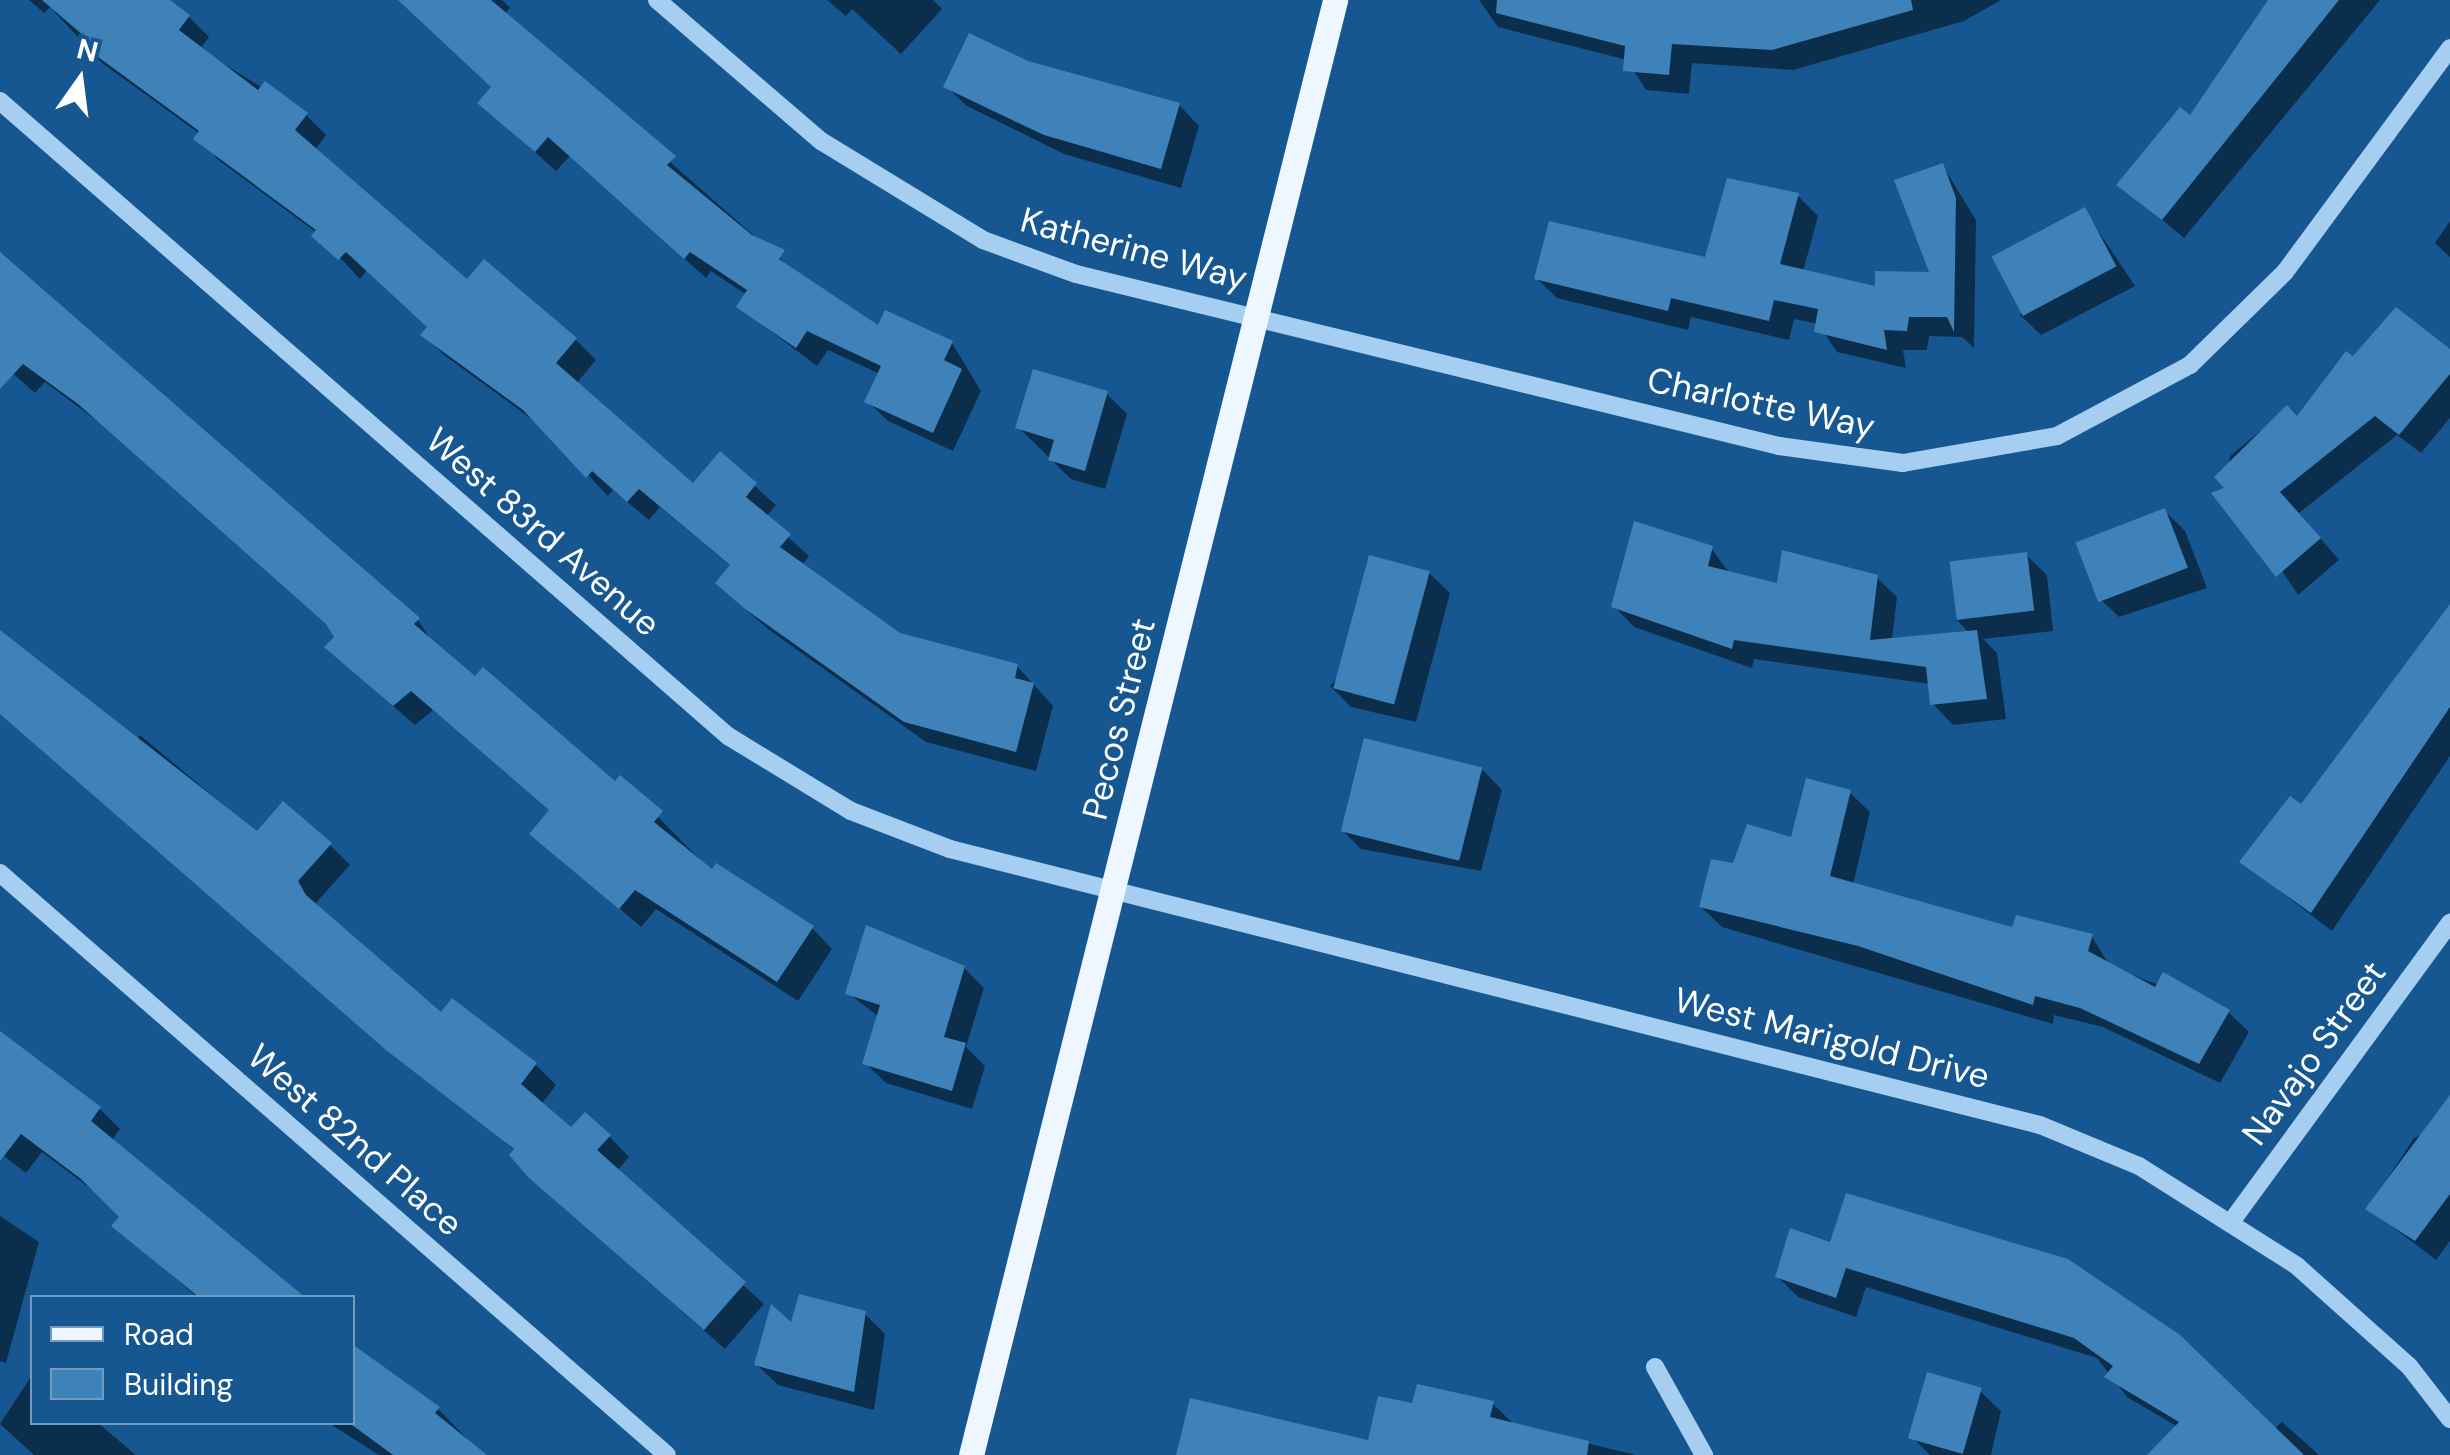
<!DOCTYPE html>
<style>
body{margin:0}
#map{position:relative;width:2450px;height:1455px;overflow:hidden;background:#175791;font-family:"DM Sans",sans-serif}
div>[style]{position:absolute}
[style*='--x']{left:calc(var(--x)*1px);top:calc(var(--y)*1px);width:calc(var(--w)*1px);rotate:calc(var(--a)*1deg)}
.shadow>*{inset:0;background:#0007}
.building>*{inset:0;background:#3f81b9;transform-origin:0 0}
.minor>*{height:18px;margin:-9px;padding:0 9px;transform-origin:9px;border-radius:9px;background:#a5cef0}
.major>*{height:25px;margin:-12.5px;padding:0 12.5px;transform-origin:12.5px;border-radius:12.5px;background:#eef6ff}
span{translate:-50% -50%;white-space:nowrap;text-align:center;line-height:1.15;-webkit-text-stroke:8px #175791;paint-order:stroke}
.street-label{font-size:35px;color:#fff}
.legend{position:absolute;left:30px;top:1295px;width:325px;height:130px;box-sizing:border-box;background:#175791;border:2px solid #749abd;margin:0;padding:12px 18px;list-style:none;font-size:30px;color:#fff}
.legend li{display:flex;align-items:center;gap:20px;height:50px}
.legend b{width:50px;border:2px solid #749abd}
.north{position:absolute;left:30px;top:30px;width:100px;height:100px;-webkit-text-stroke:8px #175791;paint-order:stroke;rotate:14deg;font-size:28px;font-weight:700;line-height:40px;text-align:center;color:#fff}
.north::after{content:'';display:block;margin:auto;width:35px;height:45px;background:#fff;clip-path:polygon(50% 0,100% 100%,50% 72%,0 100%)}
</style>
<div id="map">
<div class="shadow">
<i style="clip-path:polygon(29px 0,166px 0,189px 17px,209px 37px,200px 49px,306px 115px,326px 135px,315px 150px,468px 283px,485px 263px,576px 340px,596px 360px,576px 384px,694px 487px,720px 455px,776px 505px,766px 517px,809px 556px,802px 565px,898px 635px,1017px 666px,1053px 706px,1036px 771px,926px 742px,768px 629px,738px 603px,732px 567px,660px 507px,649px 520px,613px 490px,608px 496px,541px 426px,444px 355px,424px 335px,430px 328px,367px 270px,360px 279px,317px 233px,217px 159px,200px 134px,102px 63px,50px 7px,44px 13px)"></i>
<i style="clip-path:polygon(404px 0,502px 0,510px 8px,503px 15px,801px 277px,879px 329px,952px 343px,981px 391px,953px 451px,888px 421px,867px 401px,880px 374px,828px 350px,817px 366px,739px 307px,747px 295px,711px 271px,706px 278px,570px 156px,556px 171px,480px 103px,494px 87px)"></i>
<i style="clip-path:polygon(827px 0,933px 0,942px 9px,901px 54px,852px 9px,846px 16px)"></i>
<i style="clip-path:polygon(1479px 0,2001px 0,1964px 21px,1793px 70px,1692px 63px,1689px 94px,1646px 90px,1627px 60px,1498px 27px)"></i>
<i style="clip-path:polygon(2271px 0,2380px 0,2184px 238px,2119px 184px,2191px 119px)"></i>
<i style="clip-path:polygon(1027px 63px,1179px 105px,1199px 126px,1181px 188px,1064px 154px,967px 106px,946px 86px)"></i>
<i style="clip-path:polygon(1943px 166px,1976px 220px,1974px 348px,1962px 337px,1929px 336px,1927px 350px,1903px 350px,1906px 368px,1837px 352px,1818px 324px,1794px 319px,1789px 340px,1691px 317px,1688px 330px,1557px 298px,1536px 278px,1707px 260px,1798px 196px,1818px 216px,1803px 272px,1877px 290px,1933px 275px)"></i>
<i style="clip-path:polygon(2084px 210px,2135px 286px,2041px 335px,2020px 315px)"></i>
<i style="clip-path:polygon(2450px 221px,2450px 257px,2435px 243px)"></i>
<i style="clip-path:polygon(0 254px,418px 620px,434px 645px,616px 785px,621px 779px,713px 873px,812px 928px,832px 949px,798px 1001px,656px 909px,641px 927px,532px 833px,551px 811px,433px 710px,415px 725px,348px 667px,331px 628px,101px 424px,45px 382px,35px 393px,0 362px)"></i>
<i style="clip-path:polygon(2450px 359px,2450px 418px,2421px 453px,2397px 435px,2299px 513px,2339px 560px,2298px 595px,2228px 490px,2230px 456px,2287px 409px,2298px 419px,2354px 360px)"></i>
<i style="clip-path:polygon(1107px 394px,1127px 414px,1105px 489px,1071px 479px,1018px 427px)"></i>
<i style="clip-path:polygon(2165px 511px,2185px 531px,2207px 588px,2119px 617px,2098px 597px)"></i>
<i style="clip-path:polygon(1711px 548px,1730px 574px,1779px 586px,1876px 577px,1897px 597px,1892px 640px,1969px 633px,1956px 619px,2026px 555px,2047px 575px,2053px 631px,1983px 639px,1997px 653px,2006px 719px,1953px 725px,1933px 704px,1930px 684px,1754px 659px,1752px 668px,1634px 627px,1614px 606px)"></i>
<i style="clip-path:polygon(1429px 573px,1450px 593px,1416px 722px,1351px 707px,1330px 686px)"></i>
<i style="clip-path:polygon(2450px 608px,2450px 756px,2332px 931px,2242px 862px,2302px 808px)"></i>
<i style="clip-path:polygon(0 632px,132px 744px,140px 735px,258px 834px,330px 845px,350px 865px,316px 903px,322px 912px,441px 1016px,453px 1001px,536px 1065px,556px 1085px,541px 1105px,571px 1130px,609px 1136px,629px 1157px,617px 1171px,764px 1304px,725px 1349px,552px 1197px,515px 1151px,0 712px)"></i>
<i style="clip-path:polygon(1482px 769px,1502px 790px,1481px 871px,1361px 849px,1341px 829px)"></i>
<i style="clip-path:polygon(1849px 792px,1870px 812px,1853px 885px,2014px 930px,2092px 937px,2110px 966px,2228px 1012px,2249px 1032px,2220px 1083px,2103px 1027px,2054px 1015px,2053px 1024px,1722px 927px,1701px 907px,1735px 865px,1792px 840px)"></i>
<i style="clip-path:polygon(964px 968px,984px 988px,966px 1047px,985px 1066px,972px 1109px,886px 1083px,865px 1063px,879px 1017px,848px 993px)"></i>
<i style="clip-path:polygon(0 1034px,100px 1109px,120px 1129px,112px 1140px,303px 1298px,198px 1298px,115px 1226px,122px 1217px,103px 1198px,42px 1152px,26px 1173px,0 1153px)"></i>
<i style="clip-path:polygon(2450px 1109px,2450px 1241px,2436px 1260px,2368px 1208px,2414px 1138px,2436px 1130px)"></i>
<i style="clip-path:polygon(1848px 1196px,2274px 1429px,2282px 1422px,2319px 1455px,2164px 1455px,2178px 1427px,2127px 1397px,2097px 1358px,1866px 1287px,1856px 1317px,1798px 1297px,1778px 1277px,1832px 1246px)"></i>
<i style="clip-path:polygon(0 1216px,39px 1242px,6px 1363px,0 1361px)"></i>
<i style="clip-path:polygon(865px 1314px,885px 1334px,874px 1410px,778px 1385px,757px 1365px,792px 1326px)"></i>
<i style="clip-path:polygon(32px 1375px,32px 1422px,97px 1422px,136px 1455px,34px 1455px,0 1424px)"></i>
<i style="clip-path:polygon(1980px 1391px,2001px 1411px,1991px 1455px,1930px 1455px,1913px 1438px)"></i>
<i style="clip-path:polygon(1493px 1404px,1516px 1426px,1636px 1455px,1178px 1455px,1370px 1443px,1414px 1406px)"></i>
<i style="clip-path:polygon(438px 1409px,483px 1455px,379px 1455px,327px 1422px)"></i>
</div>
<div class="building">
<i style="clip-path:polygon(42px 0,170px 0,190px 15px,179px 30px,258px 90px,265px 81px,308px 113px,295px 130px,467px 279px,484px 259px,577px 338px,556px 363px,693px 483px,720px 451px,757px 483px,746px 497px,791px 534px,780px 547px,900px 633px,1018px 664px,1015px 678px,1034px 683px,1016px 752px,904px 722px,745px 609px,715px 583px,730px 565px,639px 489px,627px 502px,592px 471px,586px 478px,523px 410px,420px 335px,427px 327px,346px 252px,338px 260px,311px 236px,316px 230px,193px 139px,199px 131px,79px 43px,84px 36px)"></i>
<i style="clip-path:polygon(398px 0,491px 0,676px 156px,667px 165px,752px 235px,785px 250px,779px 259px,878px 325px,885px 310px,953px 341px,944px 360px,962px 369px,933px 433px,864px 402px,881px 366px,807px 331px,796px 348px,736px 307px,747px 290px,690px 252px,684px 259px,548px 137px,535px 152px,477px 103px,491px 87px)"></i>
<i style="clip-path:polygon(1497px 0,1911px 0,1913px 10px,1772px 50px,1672px 44px,1669px 75px,1623px 71px,1625px 46px,1496px 13px)"></i>
<i style="clip-path:polygon(2268px 0,2339px 0,2162px 220px,2116px 185px,2180px 107px,2190px 115px)"></i>
<i style="clip-path:polygon(969px 33px,1028px 61px,1180px 103px,1161px 169px,1044px 135px,943px 87px)"></i>
<i style="clip-path:polygon(1943px 163px,1956px 198px,1954px 332px,1947px 317px,1909px 317px,1907px 331px,1884px 330px,1887px 350px,1814px 332px,1818px 309px,1774px 300px,1769px 321px,1671px 298px,1668px 311px,1534px 279px,1549px 221px,1705px 257px,1727px 178px,1799px 193px,1780px 264px,1875px 286px,1875px 271px,1929px 272px,1894px 180px)"></i>
<i style="left:2085px;top:207px;width:67px;height:106px;rotate:62deg"></i>
<i style="clip-path:polygon(0 252px,420px 618px,414px 624px,475px 676px,483px 667px,615px 781px,620px 775px,663px 811px,654px 822px,712px 869px,716px 863px,814px 926px,777px 982px,635px 890px,619px 909px,529px 834px,549px 810px,411px 691px,393px 706px,324px 647px,334px 637px,326px 624px,78px 404px,23px 364px,0 389px)"></i>
<i style="clip-path:polygon(2396px 307px,2450px 349px,2450px 374px,2399px 435px,2375px 416px,2280px 492px,2321px 538px,2276px 577px,2211px 493px,2224px 488px,2214px 477px,2287px 405px,2297px 416px,2346px 351px,2353px 356px)"></i>
<i style="clip-path:polygon(1033px 369px,1108px 391px,1085px 471px,1048px 460px,1054px 440px,1015px 428px)"></i>
<i style="left:2165px;top:508px;width:64px;height:96px;rotate:69deg"></i>
<i style="clip-path:polygon(1634px 521px,1713px 546px,1708px 566px,1777px 583px,1782px 550px,1878px 575px,1870px 640px,1977px 630px,1987px 699px,1930px 705px,1926px 667px,1734px 640px,1732px 649px,1611px 607px)"></i>
<i style="left:2027px;top:552px;width:59px;height:78px;rotate:83deg"></i>
<i style="left:1369px;top:555px;width:63px;height:138px;rotate:15deg"></i>
<i style="clip-path:polygon(2450px 604px,2450px 707px,2311px 913px,2239px 862px,2290px 796px,2301px 804px)"></i>
<i style="clip-path:polygon(0 630px,257px 831px,283px 801px,332px 843px,298px 881px,306px 895px,441px 1012px,452px 998px,537px 1063px,521px 1084px,571px 1127px,585px 1112px,611px 1135px,597px 1150px,746px 1282px,704px 1330px,528px 1177px,509px 1155px,514px 1149px,386px 1050px,0 714px)"></i>
<i style="left:1364px;top:738px;width:122px;height:96px;rotate:14deg"></i>
<i style="clip-path:polygon(1806px 778px,1851px 790px,1830px 876px,2012px 927px,2016px 915px,2093px 934px,2088px 951px,2155px 987px,2163px 972px,2230px 1010px,2199px 1064px,2080px 1008px,2035px 996px,2033px 1005px,1858px 946px,1699px 907px,1711px 859px,1733px 863px,1747px 824px,1791px 837px)"></i>
<i style="clip-path:polygon(866px 925px,965px 966px,944px 1037px,966px 1043px,952px 1091px,862px 1064px,880px 1005px,845px 994px)"></i>
<i style="clip-path:polygon(0 1031px,101px 1107px,91px 1121px,306px 1298px,200px 1298px,111px 1226px,119px 1217px,81px 1179px,21px 1134px,0 1161px)"></i>
<i style="clip-path:polygon(2450px 1095px,2450px 1194px,2415px 1241px,2365px 1209px)"></i>
<i style="clip-path:polygon(1846px 1193px,2068px 1259px,2180px 1335px,2304px 1455px,2147px 1455px,2179px 1422px,2104px 1377px,2113px 1366px,2074px 1338px,1846px 1268px,1836px 1298px,1775px 1277px,1790px 1228px,1830px 1242px)"></i>
<i style="clip-path:polygon(799px 1294px,866px 1311px,854px 1392px,754px 1365px,771px 1304px,791px 1322px)"></i>
<i style="clip-path:polygon(352px 1344px,440px 1407px,435px 1413px,487px 1455px,393px 1455px,352px 1425px)"></i>
<i style="left:1927px;top:1372px;width:57px;height:69px;rotate:16deg"></i>
<i style="clip-path:polygon(1417px 1384px,1494px 1401px,1490px 1417px,1589px 1441px,1587px 1455px,1176px 1455px,1190px 1398px,1368px 1440px,1378px 1396px,1412px 1403px)"></i>
</div>
<div class="minor">
<i style="--x:657;--y:0;--w:216;--a:40.7"></i>
<i style="--x:821;--y:141;--w:190;--a:31.4"></i>
<i style="--x:983;--y:240;--w:99;--a:20.1"></i>
<i style="--x:1076;--y:274;--w:724;--a:13.75"></i>
<i style="--x:1779;--y:446;--w:125;--a:7.8"></i>
<i style="--x:1903;--y:463;--w:156;--a:-9.9"></i>
<i style="--x:2057;--y:436;--w:151;--a:-28.1"></i>
<i style="--x:2190;--y:365;--w:133;--a:-44.4"></i>
<i style="--x:2285;--y:272;--w:278;--a:-53.6"></i>
<i style="--x:0;--y:101;--w:966;--a:41.1"></i>
<i style="--x:728;--y:736;--w:144;--a:31.4"></i>
<i style="--x:851;--y:811;--w:106;--a:21"></i>
<i style="--x:950;--y:849;--w:1124;--a:14.21"></i>
<i style="--x:2040;--y:1125;--w:107;--a:22.5"></i>
<i style="--x:2139;--y:1166;--w:187;--a:32.3"></i>
<i style="--x:2297;--y:1266;--w:150;--a:41.8"></i>
<i style="--x:2409;--y:1366;--w:67;--a:52.3"></i>
<i style="--x:0;--y:873;--w:885;--a:41.11"></i>
<i style="--x:2231;--y:1222;--w:371;--a:-53.8"></i>
<i style="--x:1655;--y:1367;--w:101;--a:60.9"></i>
</div>
<div class="major">
<i style="--x:971;--y:1455;--w:1500;--a:-75.95"></i>
</div>
<div class="street-label">
<span style="left:1134px;top:249px;rotate:15deg">Katherine Way</span>
<span style="left:1761px;top:403px;rotate:12deg">Charlotte Way</span>
<span style="left:543px;top:532px;rotate:41deg">West 83rd Avenue</span>
<span style="left:1119px;top:719px;rotate:-76deg">Pecos Street</span>
<span style="left:1832px;top:1038px;rotate:14deg">West Marigold Drive</span>
<span style="left:2314px;top:1053px;rotate:-54deg">Navajo Street</span>
<span style="left:355px;top:1140px;rotate:41deg">West 82nd Place</span>
</div>
<ul class="legend">
<li><b style="height:12px;background:#eef6ff"></b>Road</li>
<li><b style="height:28px;background:#3f81b9"></b>Building</li>
</ul>
<div class="north">N</div>
</div>
